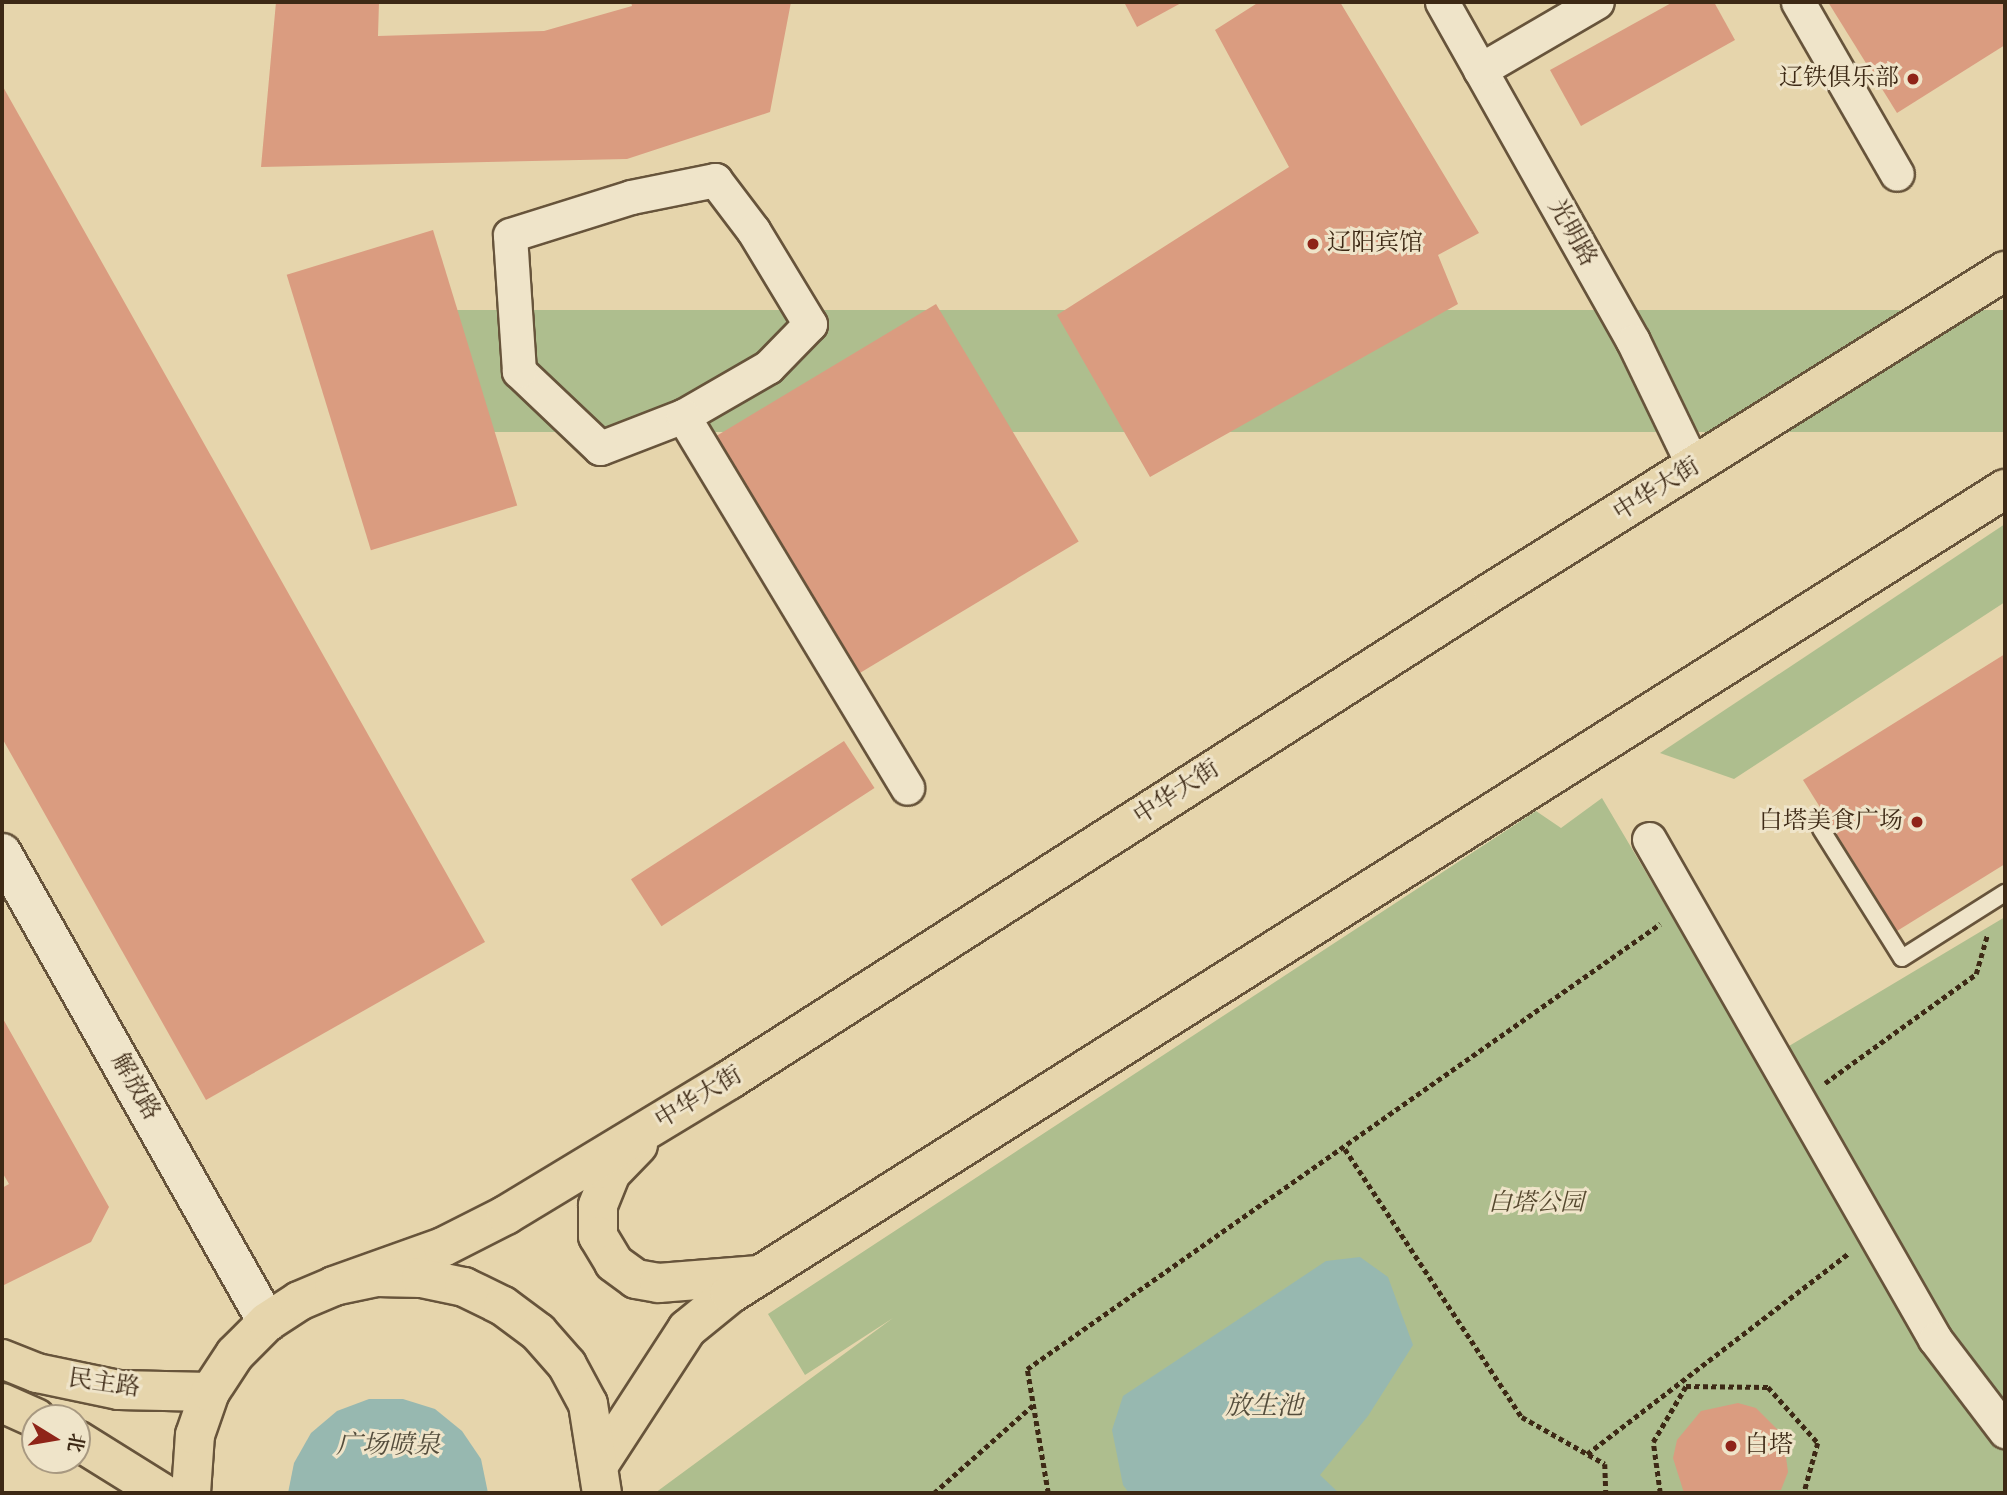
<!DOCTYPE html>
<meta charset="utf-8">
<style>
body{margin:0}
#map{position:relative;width:2007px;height:1495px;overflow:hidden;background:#e6d5ac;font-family:"IM FELL English","Noto Serif SC",serif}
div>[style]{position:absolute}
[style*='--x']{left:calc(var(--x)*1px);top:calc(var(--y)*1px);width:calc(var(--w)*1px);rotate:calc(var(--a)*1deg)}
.green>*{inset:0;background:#aebe8e;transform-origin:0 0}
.water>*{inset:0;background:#97b8b0}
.building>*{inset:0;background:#da9c80;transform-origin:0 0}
.path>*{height:4.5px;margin-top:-2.25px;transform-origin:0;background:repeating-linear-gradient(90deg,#3d2915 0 5px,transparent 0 8.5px)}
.roads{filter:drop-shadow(2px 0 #67543b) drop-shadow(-2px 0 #67543b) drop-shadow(0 2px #67543b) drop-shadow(0 -2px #67543b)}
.lane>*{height:16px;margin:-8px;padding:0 8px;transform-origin:8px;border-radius:8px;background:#efe4c9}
.street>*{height:33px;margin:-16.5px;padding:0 16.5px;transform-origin:16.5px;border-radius:16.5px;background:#efe4c9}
.secondary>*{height:38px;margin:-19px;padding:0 19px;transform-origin:19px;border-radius:19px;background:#efe4c9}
.primary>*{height:38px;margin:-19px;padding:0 19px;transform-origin:19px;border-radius:19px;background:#e6d5ac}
.dots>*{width:19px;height:19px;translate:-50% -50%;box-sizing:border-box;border:4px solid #efe4c9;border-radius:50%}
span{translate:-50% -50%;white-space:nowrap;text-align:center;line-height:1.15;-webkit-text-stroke:6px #efe4c9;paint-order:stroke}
.poi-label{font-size:24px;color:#3d2915}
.right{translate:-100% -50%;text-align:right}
.left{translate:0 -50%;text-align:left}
.street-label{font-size:24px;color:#3d2915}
.park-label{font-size:24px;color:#54472d;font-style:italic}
.water-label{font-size:26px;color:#544d3c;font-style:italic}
.frame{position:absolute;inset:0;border:4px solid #3d2915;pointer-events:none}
.north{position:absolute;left:21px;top:1404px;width:70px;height:70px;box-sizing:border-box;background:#efe4c9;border:2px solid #a89981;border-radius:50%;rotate:101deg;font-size:19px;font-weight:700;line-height:28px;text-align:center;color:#3d2915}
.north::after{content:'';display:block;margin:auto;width:24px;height:32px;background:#8f2418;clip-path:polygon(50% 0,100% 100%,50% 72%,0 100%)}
</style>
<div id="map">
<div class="green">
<i style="left:2005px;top:310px;width:122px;height:1576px;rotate:90deg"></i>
<i style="clip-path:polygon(2005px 524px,2005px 602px,1734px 779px,1660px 753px)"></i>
<i style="clip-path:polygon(1602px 798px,1674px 920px,1784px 1049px,2005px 917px,2005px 1493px,655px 1493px,893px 1318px,805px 1375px,768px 1314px,1536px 811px,1561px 828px)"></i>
</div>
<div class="water">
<i style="clip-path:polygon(1360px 1257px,1388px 1277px,1413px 1345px,1368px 1416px,1320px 1475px,1339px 1493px,1129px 1493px,1123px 1485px,1112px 1430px,1123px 1396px,1326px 1261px)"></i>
<i style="clip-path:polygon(369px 1399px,403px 1399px,435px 1409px,462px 1431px,481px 1459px,488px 1493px,288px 1493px,294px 1463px,311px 1433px,337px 1411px)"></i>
</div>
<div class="building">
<i style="clip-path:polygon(276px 2px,379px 2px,378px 36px,544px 31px,632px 6px,631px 2px,791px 2px,770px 112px,627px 159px,261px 167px)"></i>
<i style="clip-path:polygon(1124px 2px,1183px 2px,1137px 27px)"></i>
<i style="clip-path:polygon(1259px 2px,1340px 2px,1479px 233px,1438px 255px,1458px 304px,1150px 477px,1057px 315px,1289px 167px,1215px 30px)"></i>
<i style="clip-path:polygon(1673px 2px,1714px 2px,1735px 40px,1581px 126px,1550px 70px)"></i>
<i style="clip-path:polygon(1828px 2px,2005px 2px,2005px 45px,1897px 113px)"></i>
<i style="clip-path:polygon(2px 85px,485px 942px,206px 1100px,2px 738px)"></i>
<i style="left:433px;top:230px;width:288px;height:153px;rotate:73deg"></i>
<i style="left:936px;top:304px;width:277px;height:264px;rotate:59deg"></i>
<i style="clip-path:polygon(2005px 654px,2005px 864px,1897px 931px,1803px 780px)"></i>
<i style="left:844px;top:741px;width:56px;height:254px;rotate:57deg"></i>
<i style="clip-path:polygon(2px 1017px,109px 1207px,91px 1242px,2px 1286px,2px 1188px,9px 1184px,2px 1172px)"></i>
<i style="clip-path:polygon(1738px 1403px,1756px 1408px,1783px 1435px,1788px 1472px,1781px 1490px,1684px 1493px,1673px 1458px,1677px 1440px,1701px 1411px)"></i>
</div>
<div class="path">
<i style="--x:1825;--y:1083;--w:186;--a:-35.8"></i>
<i style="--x:1976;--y:974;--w:40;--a:-74"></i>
<i style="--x:1345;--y:1149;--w:321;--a:56.6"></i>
<i style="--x:1522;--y:1417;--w:95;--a:29.5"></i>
<i style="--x:1605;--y:1464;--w:29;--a:88"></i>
<i style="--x:1587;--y:1454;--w:330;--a:-37.5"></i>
<i style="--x:934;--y:1493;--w:132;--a:-41.6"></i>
<i style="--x:1048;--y:1493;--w:126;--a:-99.6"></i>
<i style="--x:1027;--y:1369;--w:774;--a:-35.11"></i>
<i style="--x:1660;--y:1493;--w:51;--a:-97.8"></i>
<i style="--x:1653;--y:1442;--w:65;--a:-59.5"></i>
<i style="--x:1686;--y:1386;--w:82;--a:0.7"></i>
<i style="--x:1768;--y:1387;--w:75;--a:48.2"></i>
<i style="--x:1818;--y:1443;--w:52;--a:105.6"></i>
</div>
<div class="roads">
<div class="lane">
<i style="--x:1821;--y:829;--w:152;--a:57.9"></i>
<i style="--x:1902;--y:958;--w:122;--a:-32.3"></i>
</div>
<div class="street">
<i style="--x:1442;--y:2;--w:389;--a:60.6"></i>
<i style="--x:1633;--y:341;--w:140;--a:64.2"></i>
<i style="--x:1798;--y:2;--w:198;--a:60.1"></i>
<i style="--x:1480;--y:70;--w:135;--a:-30.2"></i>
<i style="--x:683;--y:416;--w:89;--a:158.9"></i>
<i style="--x:600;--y:448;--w:112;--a:-136.5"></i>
<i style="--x:519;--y:371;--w:136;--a:-93.8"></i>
<i style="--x:510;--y:235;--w:127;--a:-17.4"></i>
<i style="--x:631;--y:197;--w:86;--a:-11.4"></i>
<i style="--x:715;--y:180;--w:63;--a:52.8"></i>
<i style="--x:753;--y:230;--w:110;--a:58.8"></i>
<i style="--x:810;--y:324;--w:60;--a:134.3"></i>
<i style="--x:768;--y:367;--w:98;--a:150"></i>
<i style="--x:683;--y:416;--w:434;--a:58.9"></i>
<i style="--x:1649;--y:839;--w:576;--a:60.23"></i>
<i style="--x:1935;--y:1339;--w:116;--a:52.7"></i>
</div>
<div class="secondary">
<i style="--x:2;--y:853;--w:539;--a:60.53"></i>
</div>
<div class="primary">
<i style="--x:638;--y:1145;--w:39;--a:134"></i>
<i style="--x:611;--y:1173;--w:35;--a:112"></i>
<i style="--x:598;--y:1206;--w:30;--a:90"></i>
<i style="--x:598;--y:1236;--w:31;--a:59"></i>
<i style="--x:614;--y:1263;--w:27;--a:36"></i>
<i style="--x:636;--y:1279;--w:23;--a:10"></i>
<i style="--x:659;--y:1283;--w:100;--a:-4.6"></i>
<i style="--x:334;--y:1286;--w:116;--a:-19.7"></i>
<i style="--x:443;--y:1247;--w:71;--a:-26.9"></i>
<i style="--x:506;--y:1215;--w:261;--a:-31.2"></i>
<i style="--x:729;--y:1080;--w:907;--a:-32.62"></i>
<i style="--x:1493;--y:591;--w:604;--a:-32.01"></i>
<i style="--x:2;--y:1359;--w:38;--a:22"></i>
<i style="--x:37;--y:1373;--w:84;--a:11.7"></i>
<i style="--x:119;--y:1390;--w:91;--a:1.3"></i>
<i style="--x:2;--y:1403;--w:37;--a:24"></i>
<i style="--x:77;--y:1440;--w:100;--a:31.9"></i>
<i style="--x:600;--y:1463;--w:160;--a:-57"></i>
<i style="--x:687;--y:1329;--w:55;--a:-39.1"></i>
<i style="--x:730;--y:1294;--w:1508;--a:-32.27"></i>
<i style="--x:191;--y:1493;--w:58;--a:-86.1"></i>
<i style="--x:195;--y:1435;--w:46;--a:-70.8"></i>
<i style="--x:210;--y:1392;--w:45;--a:-56.7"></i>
<i style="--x:235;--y:1354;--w:45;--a:-45"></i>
<i style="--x:267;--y:1322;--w:38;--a:-33"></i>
<i style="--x:299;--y:1301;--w:38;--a:-23"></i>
<i style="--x:334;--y:1286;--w:44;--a:-11.8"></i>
<i style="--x:377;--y:1277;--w:44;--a:1.3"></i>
<i style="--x:421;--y:1278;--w:44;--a:11.8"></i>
<i style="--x:464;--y:1287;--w:43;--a:26"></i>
<i style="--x:503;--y:1306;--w:44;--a:36.6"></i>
<i style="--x:538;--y:1332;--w:44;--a:48.7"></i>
<i style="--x:567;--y:1365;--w:44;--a:61.7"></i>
<i style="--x:588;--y:1404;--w:90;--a:81.1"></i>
</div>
</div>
<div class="dots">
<i style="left:1913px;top:79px;background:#8f2418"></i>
<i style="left:1313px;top:244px;background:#8f2418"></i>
<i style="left:1917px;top:822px;background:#8f2418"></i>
<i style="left:1731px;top:1446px;background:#8f2418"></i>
</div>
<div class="poi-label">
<span class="right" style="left:1899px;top:79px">辽铁俱乐部</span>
<span class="left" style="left:1327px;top:244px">辽阳宾馆</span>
<span class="right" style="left:1903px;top:822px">白塔美食广场</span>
<span class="left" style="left:1745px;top:1446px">白塔</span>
</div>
<div class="street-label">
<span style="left:1572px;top:233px;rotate:61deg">光明路</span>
<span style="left:1657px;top:490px;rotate:-32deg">中华大街</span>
<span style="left:1177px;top:793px;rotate:-33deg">中华大街</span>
<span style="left:135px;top:1087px;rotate:60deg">解放路</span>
<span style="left:699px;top:1098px;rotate:-31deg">中华大街</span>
<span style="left:104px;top:1384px;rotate:8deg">民主路</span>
</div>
<div class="park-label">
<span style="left:1536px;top:1204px">白塔公园</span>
</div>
<div class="water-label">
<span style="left:1264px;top:1407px">放生池</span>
<span style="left:388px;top:1446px">广场喷泉</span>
</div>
<div class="frame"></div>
<div class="north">北</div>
</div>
